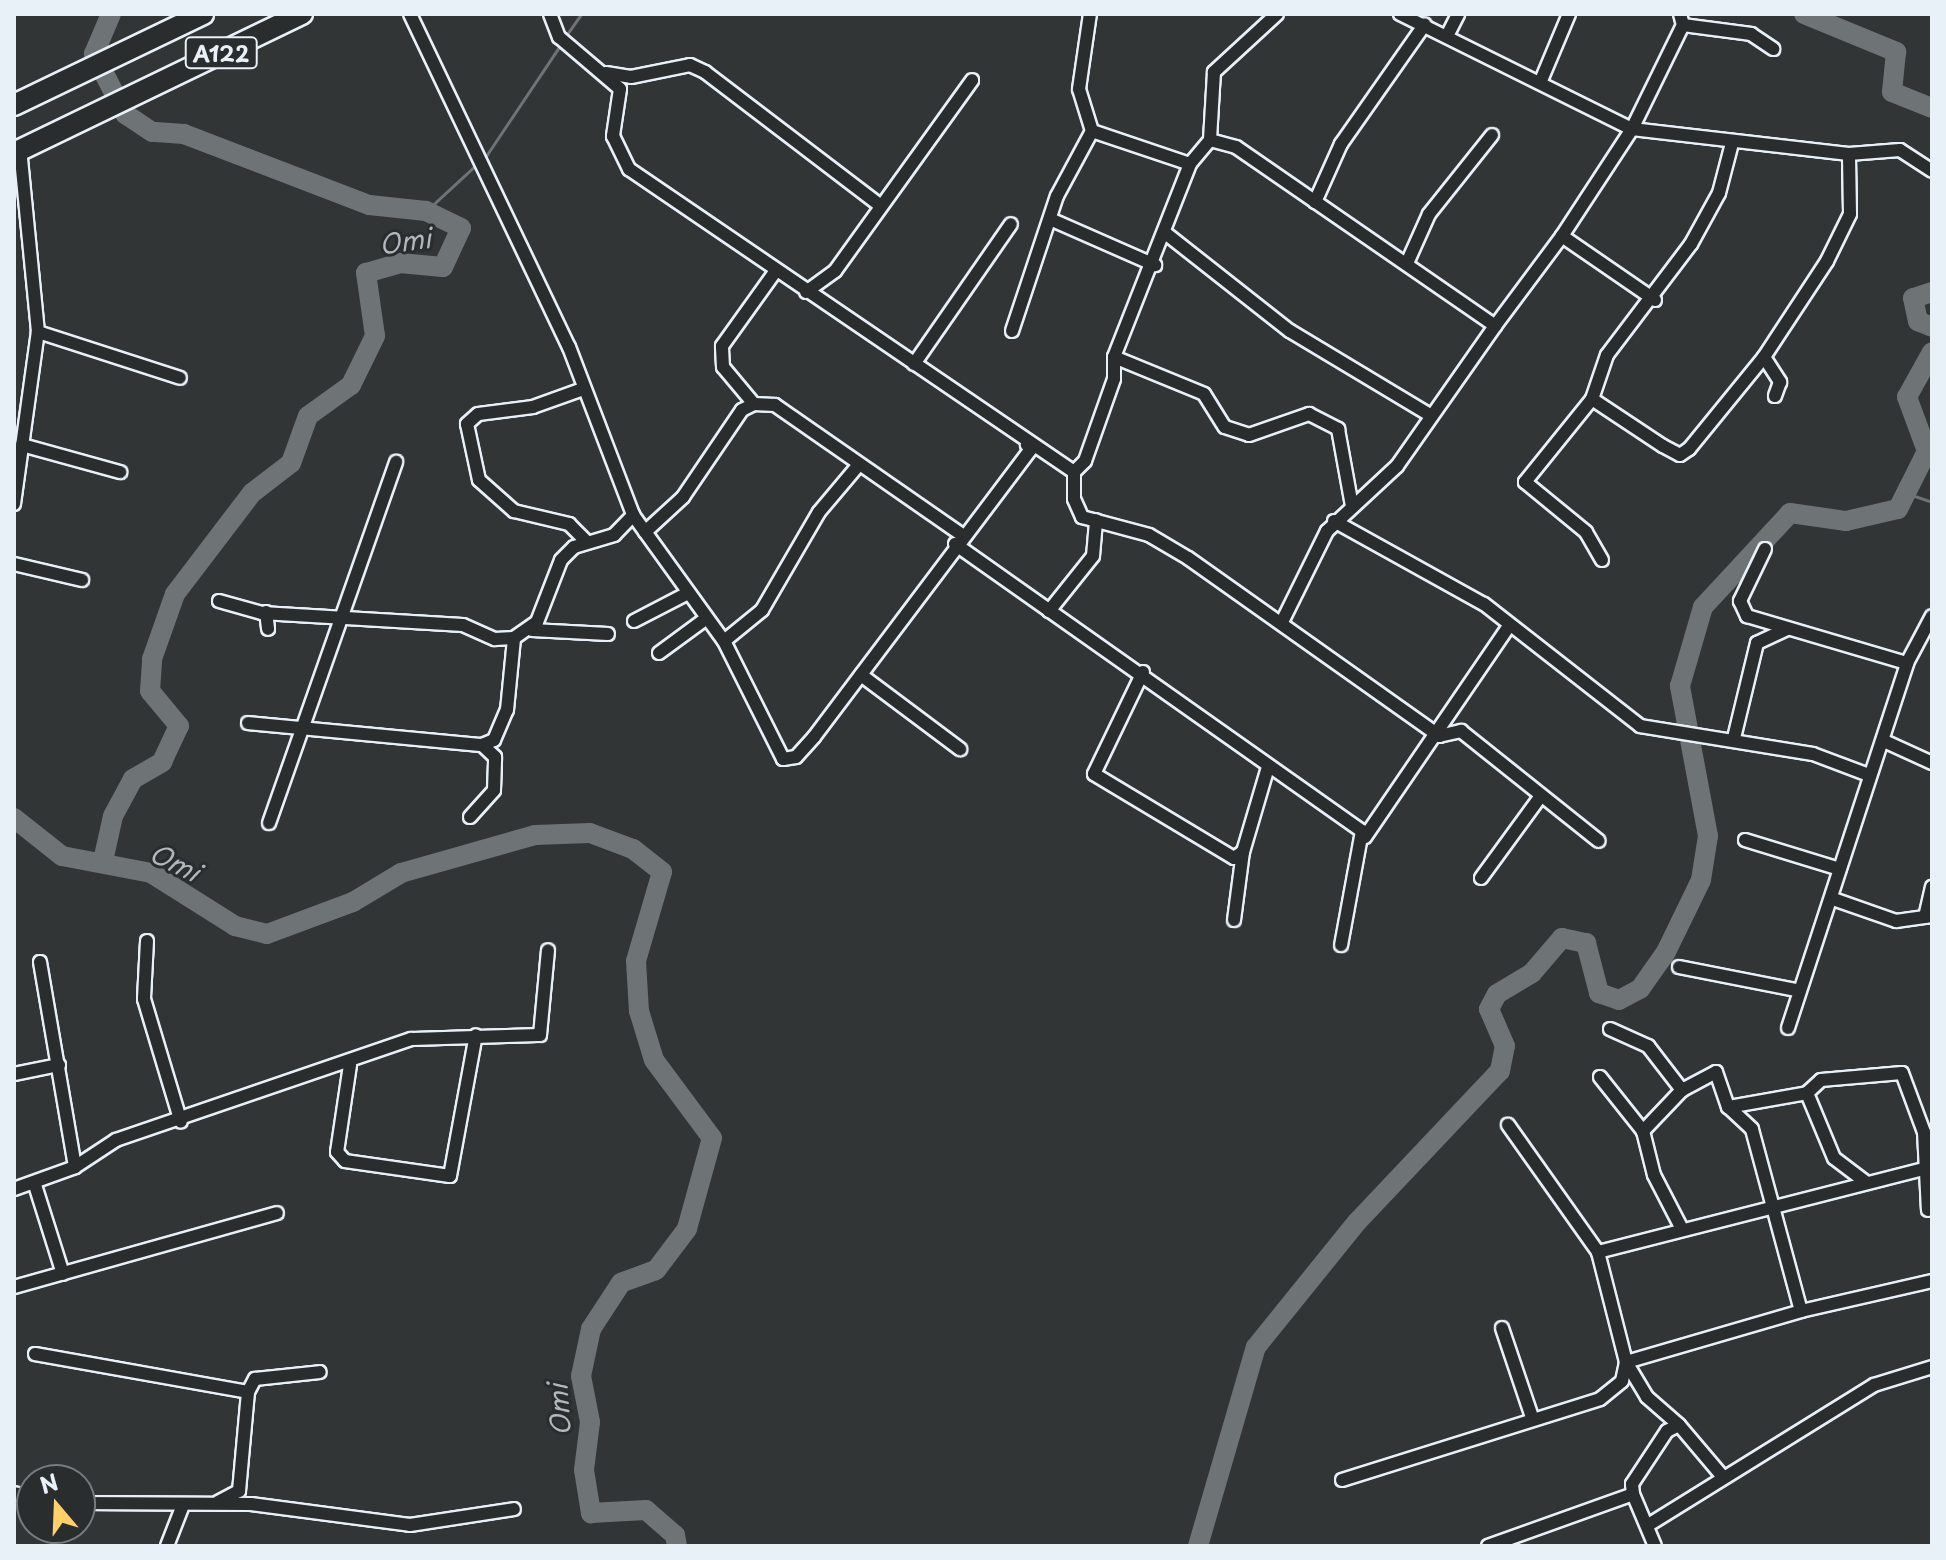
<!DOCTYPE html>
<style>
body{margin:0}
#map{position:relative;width:1946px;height:1560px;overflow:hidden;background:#323536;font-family:"Playpen Sans",sans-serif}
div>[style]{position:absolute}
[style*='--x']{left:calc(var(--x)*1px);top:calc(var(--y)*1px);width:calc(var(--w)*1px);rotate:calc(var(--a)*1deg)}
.stream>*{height:3px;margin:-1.5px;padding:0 1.5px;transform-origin:1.5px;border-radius:1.5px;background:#6e7376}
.river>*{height:20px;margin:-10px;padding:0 10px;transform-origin:10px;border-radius:10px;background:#6e7376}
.roads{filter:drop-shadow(2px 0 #e8f1f8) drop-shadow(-2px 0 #e8f1f8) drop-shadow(0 2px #e8f1f8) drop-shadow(0 -2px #e8f1f8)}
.minor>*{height:12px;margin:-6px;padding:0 6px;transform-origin:6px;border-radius:6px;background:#2a2d2e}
.trunk>*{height:20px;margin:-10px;padding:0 10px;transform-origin:10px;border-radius:10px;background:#2a2d2e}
span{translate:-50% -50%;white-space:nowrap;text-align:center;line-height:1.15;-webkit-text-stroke:6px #2a2d2e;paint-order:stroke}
.shield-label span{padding:2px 6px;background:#2a2d2e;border:2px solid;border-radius:6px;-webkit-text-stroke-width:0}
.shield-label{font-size:22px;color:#e8f1f8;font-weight:700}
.water-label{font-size:26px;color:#b1b8be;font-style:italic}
.frame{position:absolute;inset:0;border:16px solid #e8f1f8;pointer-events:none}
.north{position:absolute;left:16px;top:1464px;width:80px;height:80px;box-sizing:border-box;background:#2a2d2e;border:2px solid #767b7f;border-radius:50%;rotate:341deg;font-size:22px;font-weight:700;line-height:32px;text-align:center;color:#e8f1f8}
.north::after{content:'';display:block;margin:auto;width:28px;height:36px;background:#ffd166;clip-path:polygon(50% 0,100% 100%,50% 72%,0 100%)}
</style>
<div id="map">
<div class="stream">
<i style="--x:565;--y:37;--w:28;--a:-55"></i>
<i style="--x:484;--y:159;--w:138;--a:-56.2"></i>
<i style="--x:426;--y:211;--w:71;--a:-42.7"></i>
<i style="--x:1906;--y:493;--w:28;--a:19"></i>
</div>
<div class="river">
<i style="--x:1804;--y:14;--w:100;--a:22.4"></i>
<i style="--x:1896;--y:52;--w:40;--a:95.7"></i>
<i style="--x:1892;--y:92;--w:43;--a:21.8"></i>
<i style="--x:1932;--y:292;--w:20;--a:162"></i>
<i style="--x:1913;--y:298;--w:24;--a:78"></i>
<i style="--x:1918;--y:321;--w:15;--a:23"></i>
<i style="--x:14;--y:818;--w:61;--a:38.4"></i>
<i style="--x:62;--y:856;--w:91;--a:10.8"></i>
<i style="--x:151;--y:873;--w:99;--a:32.2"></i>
<i style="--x:235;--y:926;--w:33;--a:14"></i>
<i style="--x:267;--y:934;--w:92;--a:-20.4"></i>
<i style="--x:353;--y:902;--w:56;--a:-31.1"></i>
<i style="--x:401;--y:873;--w:139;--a:-15.8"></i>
<i style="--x:535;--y:835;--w:55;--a:-2.1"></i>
<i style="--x:590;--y:833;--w:46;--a:20.4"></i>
<i style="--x:633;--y:849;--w:37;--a:38"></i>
<i style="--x:662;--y:872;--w:93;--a:106.3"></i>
<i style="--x:636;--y:961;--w:50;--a:86.6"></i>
<i style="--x:639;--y:1011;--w:51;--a:73"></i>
<i style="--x:654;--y:1060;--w:97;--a:53.4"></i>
<i style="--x:712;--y:1138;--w:94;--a:105.4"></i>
<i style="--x:687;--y:1229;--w:51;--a:127.1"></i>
<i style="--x:656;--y:1270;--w:37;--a:160"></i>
<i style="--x:621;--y:1283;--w:55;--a:123.1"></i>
<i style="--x:591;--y:1329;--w:48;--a:102"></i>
<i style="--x:581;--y:1376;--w:47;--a:78.9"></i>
<i style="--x:590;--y:1422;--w:48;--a:97.1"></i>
<i style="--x:584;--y:1470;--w:44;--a:80.8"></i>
<i style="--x:591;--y:1513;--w:55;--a:-3.1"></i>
<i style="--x:646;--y:1510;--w:38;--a:41"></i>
<i style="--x:675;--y:1535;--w:11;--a:80"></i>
<i style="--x:103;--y:861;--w:46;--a:-77.5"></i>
<i style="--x:113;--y:816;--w:42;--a:-61.6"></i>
<i style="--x:133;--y:779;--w:34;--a:-30"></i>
<i style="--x:162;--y:762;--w:40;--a:-65"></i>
<i style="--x:179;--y:726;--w:45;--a:-129.6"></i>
<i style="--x:150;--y:691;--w:32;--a:-86"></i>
<i style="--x:152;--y:659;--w:69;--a:-70.5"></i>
<i style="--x:175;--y:594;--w:127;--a:-52.7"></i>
<i style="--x:252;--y:493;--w:49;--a:-37.6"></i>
<i style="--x:291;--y:463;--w:50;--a:-70.1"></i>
<i style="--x:308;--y:416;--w:53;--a:-35.8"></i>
<i style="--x:351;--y:385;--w:55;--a:-63.9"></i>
<i style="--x:375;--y:336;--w:64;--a:-98.1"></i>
<i style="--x:366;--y:273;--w:35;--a:-16"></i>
<i style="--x:400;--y:263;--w:43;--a:5.3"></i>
<i style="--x:443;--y:267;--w:43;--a:-65.2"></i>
<i style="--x:461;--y:228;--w:39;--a:-154"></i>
<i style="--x:426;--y:211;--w:57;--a:-174"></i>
<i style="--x:369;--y:205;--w:198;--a:-159"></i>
<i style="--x:184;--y:134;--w:32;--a:-176"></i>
<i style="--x:152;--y:132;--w:32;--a:-146"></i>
<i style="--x:125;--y:114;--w:68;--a:-117.3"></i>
<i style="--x:94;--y:54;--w:43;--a:-67"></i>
<i style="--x:1198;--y:1546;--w:207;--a:-73.8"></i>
<i style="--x:1256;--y:1347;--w:161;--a:-51.1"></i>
<i style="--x:1357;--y:1222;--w:208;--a:-46.6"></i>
<i style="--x:1500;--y:1071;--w:25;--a:-79"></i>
<i style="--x:1505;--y:1046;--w:40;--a:-113.4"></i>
<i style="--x:1489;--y:1009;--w:17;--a:-62"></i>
<i style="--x:1497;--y:994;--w:41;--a:-31"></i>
<i style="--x:1532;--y:973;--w:46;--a:-49.4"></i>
<i style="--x:1562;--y:938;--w:25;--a:12"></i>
<i style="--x:1586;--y:943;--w:52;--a:75.4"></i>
<i style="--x:1599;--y:993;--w:21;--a:19"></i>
<i style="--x:1619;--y:1000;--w:24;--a:-28"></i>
<i style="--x:1640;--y:989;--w:45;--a:-54.9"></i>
<i style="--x:1666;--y:952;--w:80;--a:-64.1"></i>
<i style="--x:1701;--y:880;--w:45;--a:-81"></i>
<i style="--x:1708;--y:836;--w:153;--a:-100.6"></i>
<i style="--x:1680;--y:686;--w:82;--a:-73.8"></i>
<i style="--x:1703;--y:607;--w:128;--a:-47.2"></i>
<i style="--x:1790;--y:513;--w:57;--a:8.1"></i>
<i style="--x:1846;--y:521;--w:53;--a:-13"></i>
<i style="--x:1898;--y:509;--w:65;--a:-63.4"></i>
<i style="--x:1927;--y:451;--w:58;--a:-110.3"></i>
<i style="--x:1907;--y:397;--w:51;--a:-60.9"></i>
</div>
<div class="roads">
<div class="minor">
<i style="--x:410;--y:14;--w:369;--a:64.5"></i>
<i style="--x:569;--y:347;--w:180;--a:69.1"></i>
<i style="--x:633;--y:515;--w:155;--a:54.2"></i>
<i style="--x:724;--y:641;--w:132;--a:63.4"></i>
<i style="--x:783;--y:759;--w:13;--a:-9"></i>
<i style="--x:796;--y:757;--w:27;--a:-48"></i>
<i style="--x:814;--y:737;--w:361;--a:-53"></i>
<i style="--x:1031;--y:449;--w:6;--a:-135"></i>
<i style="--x:550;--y:14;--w:25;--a:69"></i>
<i style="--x:559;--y:37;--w:80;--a:40.4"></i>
<i style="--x:620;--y:89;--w:48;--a:98.5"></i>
<i style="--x:613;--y:136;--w:37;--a:64"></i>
<i style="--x:629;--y:169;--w:538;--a:34.25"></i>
<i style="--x:1277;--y:14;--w:86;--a:137.4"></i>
<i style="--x:1214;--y:72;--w:68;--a:93.4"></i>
<i style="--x:1210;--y:140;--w:31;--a:130"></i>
<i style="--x:1190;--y:164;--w:207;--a:111.5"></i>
<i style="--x:1114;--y:357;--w:22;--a:90"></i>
<i style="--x:1114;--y:379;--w:87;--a:109.5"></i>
<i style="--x:1085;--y:461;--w:16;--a:135"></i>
<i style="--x:1074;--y:472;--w:27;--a:90"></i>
<i style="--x:1074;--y:499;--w:20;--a:66"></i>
<i style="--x:1082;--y:517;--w:69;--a:15"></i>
<i style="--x:1149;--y:535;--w:45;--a:30.5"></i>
<i style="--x:1188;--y:558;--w:308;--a:35.3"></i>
<i style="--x:1439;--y:736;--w:23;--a:-13"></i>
<i style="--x:1461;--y:731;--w:176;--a:38.6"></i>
<i style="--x:1400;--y:14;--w:259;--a:26.4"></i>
<i style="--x:1632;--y:129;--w:218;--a:6.6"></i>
<i style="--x:1849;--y:154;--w:51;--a:-4.5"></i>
<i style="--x:1900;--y:150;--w:38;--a:33"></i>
<i style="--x:1680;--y:14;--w:11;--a:75"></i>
<i style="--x:1683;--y:25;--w:69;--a:7.5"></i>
<i style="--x:1751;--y:34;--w:27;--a:34"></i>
<i style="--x:1447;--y:36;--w:25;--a:-63"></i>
<i style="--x:606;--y:73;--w:25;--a:9"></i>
<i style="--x:631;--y:77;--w:60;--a:-11.5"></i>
<i style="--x:690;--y:65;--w:17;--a:25"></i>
<i style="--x:705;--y:72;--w:218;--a:37.3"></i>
<i style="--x:1540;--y:83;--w:75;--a:-67.2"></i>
<i style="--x:1092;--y:131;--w:103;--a:18.6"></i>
<i style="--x:1210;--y:140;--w:27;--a:15"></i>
<i style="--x:1236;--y:147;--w:315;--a:34.6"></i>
<i style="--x:1495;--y:326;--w:171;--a:125"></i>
<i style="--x:1397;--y:466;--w:96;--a:137.1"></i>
<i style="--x:1327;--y:531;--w:102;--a:116.3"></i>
<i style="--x:1315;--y:202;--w:64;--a:-65.9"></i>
<i style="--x:1341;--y:144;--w:146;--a:-55"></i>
<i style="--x:1050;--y:219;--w:115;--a:23.7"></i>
<i style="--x:1164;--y:232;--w:160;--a:38.2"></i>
<i style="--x:1290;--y:331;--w:163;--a:31"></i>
<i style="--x:1408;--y:261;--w:51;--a:-65.9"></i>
<i style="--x:1429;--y:214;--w:101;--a:-51.4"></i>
<i style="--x:806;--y:292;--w:36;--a:-36"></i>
<i style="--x:835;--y:271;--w:235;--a:-54.3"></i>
<i style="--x:1655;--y:300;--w:113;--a:-145.5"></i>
<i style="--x:1562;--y:236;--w:128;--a:-56.8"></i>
<i style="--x:1632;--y:129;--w:116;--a:-63.9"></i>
<i style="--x:1495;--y:326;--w:112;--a:-53.3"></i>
<i style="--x:1012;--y:331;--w:142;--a:-71.6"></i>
<i style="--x:1057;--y:196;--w:74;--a:-61.7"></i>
<i style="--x:1092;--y:131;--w:44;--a:-107.2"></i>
<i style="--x:1079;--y:89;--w:76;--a:-81.7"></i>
<i style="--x:38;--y:332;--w:149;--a:17.9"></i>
<i style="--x:1114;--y:357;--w:97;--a:22.3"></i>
<i style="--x:1204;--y:394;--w:39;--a:58"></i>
<i style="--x:1225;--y:427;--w:25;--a:18"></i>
<i style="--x:1249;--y:435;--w:64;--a:-19.3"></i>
<i style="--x:1309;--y:414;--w:33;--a:27"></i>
<i style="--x:1338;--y:429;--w:78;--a:79.7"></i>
<i style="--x:1764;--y:357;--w:30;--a:57"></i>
<i style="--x:1780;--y:382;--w:15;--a:110"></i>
<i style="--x:914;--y:364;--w:170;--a:-55.3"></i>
<i style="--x:583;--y:389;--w:53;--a:160.2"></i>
<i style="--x:533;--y:407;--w:55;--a:172.7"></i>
<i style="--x:478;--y:414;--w:15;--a:138"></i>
<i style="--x:467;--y:424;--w:57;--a:77.9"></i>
<i style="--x:479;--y:480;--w:47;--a:41.5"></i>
<i style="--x:514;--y:511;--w:57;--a:13.3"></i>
<i style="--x:569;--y:524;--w:25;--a:45"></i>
<i style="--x:1592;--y:399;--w:85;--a:33.5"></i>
<i style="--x:1663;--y:446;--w:19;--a:28"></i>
<i style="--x:1680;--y:455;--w:11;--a:-34"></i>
<i style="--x:1689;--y:449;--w:119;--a:-50.8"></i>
<i style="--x:1764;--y:357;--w:115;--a:-56.7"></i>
<i style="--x:1827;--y:261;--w:52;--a:-63.9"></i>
<i style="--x:1850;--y:214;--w:60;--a:-91"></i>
<i style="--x:754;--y:404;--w:48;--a:-130"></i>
<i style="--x:723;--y:367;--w:21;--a:-93"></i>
<i style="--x:722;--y:346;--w:91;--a:-54.4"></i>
<i style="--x:22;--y:445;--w:102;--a:15.4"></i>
<i style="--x:14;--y:504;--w:174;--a:-82.1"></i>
<i style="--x:38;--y:332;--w:183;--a:-95.6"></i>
<i style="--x:1334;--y:521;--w:171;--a:29"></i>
<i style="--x:1484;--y:604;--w:198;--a:38"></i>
<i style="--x:1640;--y:726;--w:175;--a:9.2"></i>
<i style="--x:1813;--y:754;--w:60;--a:20.6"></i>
<i style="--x:645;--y:532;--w:52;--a:-42.6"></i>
<i style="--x:683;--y:497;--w:105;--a:-55.9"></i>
<i style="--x:742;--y:410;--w:13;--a:-27"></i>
<i style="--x:754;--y:404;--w:21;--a:3"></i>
<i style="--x:775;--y:405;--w:228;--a:34.8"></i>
<i style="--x:955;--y:544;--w:498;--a:35.2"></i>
<i style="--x:1362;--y:831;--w:116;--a:100.4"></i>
<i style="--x:1765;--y:549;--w:58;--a:115.7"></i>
<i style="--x:1740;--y:601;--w:17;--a:65"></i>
<i style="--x:1747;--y:616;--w:167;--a:16.4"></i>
<i style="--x:1602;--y:560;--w:32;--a:-120"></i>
<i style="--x:1586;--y:532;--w:79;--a:-140.7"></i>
<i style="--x:1525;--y:482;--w:107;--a:-51.1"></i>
<i style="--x:1592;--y:399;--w:46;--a:-71.2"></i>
<i style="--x:1607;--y:355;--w:139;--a:-52.9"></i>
<i style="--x:1691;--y:244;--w:58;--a:-61.2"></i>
<i style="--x:1719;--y:193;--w:52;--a:-75.4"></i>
<i style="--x:14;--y:564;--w:70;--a:13.2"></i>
<i style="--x:219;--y:601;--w:45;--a:15.6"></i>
<i style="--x:262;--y:613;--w:201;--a:3.4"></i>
<i style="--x:463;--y:625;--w:35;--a:24"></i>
<i style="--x:495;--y:639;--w:19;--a:-3"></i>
<i style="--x:1049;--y:611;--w:70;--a:-51.3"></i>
<i style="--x:1093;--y:556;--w:36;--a:-85"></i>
<i style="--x:266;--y:612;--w:17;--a:83"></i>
<i style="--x:634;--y:621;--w:59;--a:-27.4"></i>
<i style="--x:532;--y:630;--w:76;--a:3"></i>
<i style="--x:724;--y:641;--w:49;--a:-39.2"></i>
<i style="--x:762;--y:610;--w:113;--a:-59.8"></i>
<i style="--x:819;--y:512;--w:57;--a:-49.9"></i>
<i style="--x:659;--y:653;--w:56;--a:-36.3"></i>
<i style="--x:1143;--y:672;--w:113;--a:115.7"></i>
<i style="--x:1094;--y:774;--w:163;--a:31"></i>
<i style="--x:1234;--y:858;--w:11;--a:-34"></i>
<i style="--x:1243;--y:852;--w:89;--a:-73.6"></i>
<i style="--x:861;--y:675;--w:124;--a:36.8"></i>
<i style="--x:248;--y:723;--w:235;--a:5.4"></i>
<i style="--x:1734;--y:738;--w:98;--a:-76.4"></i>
<i style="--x:1757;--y:643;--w:33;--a:-25"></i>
<i style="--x:1884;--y:741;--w:53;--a:24.6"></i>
<i style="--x:470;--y:817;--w:36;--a:-48"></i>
<i style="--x:494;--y:790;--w:33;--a:-88"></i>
<i style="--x:495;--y:757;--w:18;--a:-137"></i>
<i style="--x:482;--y:745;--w:13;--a:-23"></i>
<i style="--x:494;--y:740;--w:33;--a:-67"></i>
<i style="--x:507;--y:710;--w:72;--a:-84.4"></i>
<i style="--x:514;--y:638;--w:28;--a:-35"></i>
<i style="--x:537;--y:622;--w:66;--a:-68.8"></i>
<i style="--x:561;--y:560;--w:18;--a:-45"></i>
<i style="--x:574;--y:547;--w:42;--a:-16.7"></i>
<i style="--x:614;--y:535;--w:28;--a:-46"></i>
<i style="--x:269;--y:823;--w:383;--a:-70.6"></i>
<i style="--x:1365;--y:837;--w:255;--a:-55.7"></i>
<i style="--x:1745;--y:840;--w:99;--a:17"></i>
<i style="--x:1481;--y:878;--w:100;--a:-53.9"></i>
<i style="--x:1836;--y:900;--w:64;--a:19.3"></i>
<i style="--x:1896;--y:921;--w:36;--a:-8"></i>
<i style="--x:1925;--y:917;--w:31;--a:-77"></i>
<i style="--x:1234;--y:920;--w:69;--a:-82.5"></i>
<i style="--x:147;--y:941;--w:58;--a:93"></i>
<i style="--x:144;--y:999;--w:128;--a:73.3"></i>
<i style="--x:40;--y:962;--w:208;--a:80.3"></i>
<i style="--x:1679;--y:967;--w:119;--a:11.1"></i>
<i style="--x:1788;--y:1028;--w:384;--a:-71.9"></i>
<i style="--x:1907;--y:663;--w:53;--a:-62"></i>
<i style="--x:1610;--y:1029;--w:42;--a:24.1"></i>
<i style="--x:1648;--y:1046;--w:56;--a:52.3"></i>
<i style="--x:350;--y:1065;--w:88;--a:98.5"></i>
<i style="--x:337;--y:1152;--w:12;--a:48"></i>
<i style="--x:345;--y:1161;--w:106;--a:8.1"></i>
<i style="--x:450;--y:1176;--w:143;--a:-79.6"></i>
<i style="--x:14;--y:1074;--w:46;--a:-11.3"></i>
<i style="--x:1600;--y:1077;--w:69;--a:51.5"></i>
<i style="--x:1728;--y:1107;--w:80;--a:-10"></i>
<i style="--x:1867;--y:1183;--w:41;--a:-142.9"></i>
<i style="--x:1834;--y:1158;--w:70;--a:-112.6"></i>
<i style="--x:1807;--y:1093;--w:19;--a:-43"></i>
<i style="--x:1821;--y:1080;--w:81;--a:-4.9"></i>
<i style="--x:1902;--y:1073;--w:63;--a:69.6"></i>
<i style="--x:1924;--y:1132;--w:78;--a:87.1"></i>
<i style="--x:35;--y:1185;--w:93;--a:72.5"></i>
<i style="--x:14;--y:1189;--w:65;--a:-19.8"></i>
<i style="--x:75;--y:1167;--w:49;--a:-33.4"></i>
<i style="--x:116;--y:1140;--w:312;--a:-18.9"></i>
<i style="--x:411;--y:1039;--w:129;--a:-1.8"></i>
<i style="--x:540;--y:1035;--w:85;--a:-84.6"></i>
<i style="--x:1598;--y:1252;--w:345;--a:-14.3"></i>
<i style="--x:14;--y:1287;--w:273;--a:-15.7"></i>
<i style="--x:1801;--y:1311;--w:134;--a:-12.9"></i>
<i style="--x:1502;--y:1328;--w:94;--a:71.4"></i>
<i style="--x:35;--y:1354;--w:216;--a:10.1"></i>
<i style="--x:248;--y:1392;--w:15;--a:-62"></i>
<i style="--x:255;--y:1379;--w:65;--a:-6.1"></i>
<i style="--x:1679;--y:1425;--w:68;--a:49.8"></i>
<i style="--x:1342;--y:1480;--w:270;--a:-17.4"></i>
<i style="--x:1600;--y:1399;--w:28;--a:-39"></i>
<i style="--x:1622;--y:1381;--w:19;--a:-78"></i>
<i style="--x:1626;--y:1362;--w:114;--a:-104.3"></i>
<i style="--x:1598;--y:1252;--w:156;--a:-125.3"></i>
<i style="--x:14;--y:1493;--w:18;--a:13"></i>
<i style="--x:1633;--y:1494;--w:10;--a:-96"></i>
<i style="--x:1632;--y:1484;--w:64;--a:-56.6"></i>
<i style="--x:1667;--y:1431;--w:13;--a:-27"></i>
<i style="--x:1679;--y:1425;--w:43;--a:-138.8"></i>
<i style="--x:1647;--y:1397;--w:41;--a:-121"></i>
<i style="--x:1626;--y:1362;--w:182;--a:-16.2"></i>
<i style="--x:1801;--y:1311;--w:188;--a:-105.1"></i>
<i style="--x:1752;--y:1129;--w:33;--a:-137"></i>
<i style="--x:1728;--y:1107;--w:37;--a:-109"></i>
<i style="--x:1716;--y:1072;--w:38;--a:152"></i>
<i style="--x:1682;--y:1090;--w:57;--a:133.6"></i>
<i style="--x:1643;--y:1131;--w:45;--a:76"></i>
<i style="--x:1654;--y:1175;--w:61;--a:62.6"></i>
<i style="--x:218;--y:1502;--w:24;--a:-28"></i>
<i style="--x:239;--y:1491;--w:99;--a:-84.8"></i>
<i style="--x:80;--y:1503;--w:171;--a:0.3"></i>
<i style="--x:251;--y:1504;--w:160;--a:7.5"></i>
<i style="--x:410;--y:1525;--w:105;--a:-8.7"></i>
<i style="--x:1650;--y:1524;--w:264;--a:-31.8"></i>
<i style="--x:1874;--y:1385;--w:61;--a:-17.2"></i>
<i style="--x:167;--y:1546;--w:44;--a:-68.7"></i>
<i style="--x:1488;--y:1546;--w:154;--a:-19.7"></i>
<i style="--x:1633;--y:1494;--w:56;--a:67.1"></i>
</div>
<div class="trunk">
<i style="--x:14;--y:105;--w:210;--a:-25.7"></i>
<i style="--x:14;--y:153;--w:320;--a:-25.8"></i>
</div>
</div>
<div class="shield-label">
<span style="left:221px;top:53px">A122</span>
</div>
<div class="water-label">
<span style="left:405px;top:241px;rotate:-8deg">Omi</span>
<span style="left:175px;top:862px;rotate:27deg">Omi</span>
<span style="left:559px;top:1410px;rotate:-94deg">Omi</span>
</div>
<div class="frame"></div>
<div class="north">N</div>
</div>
